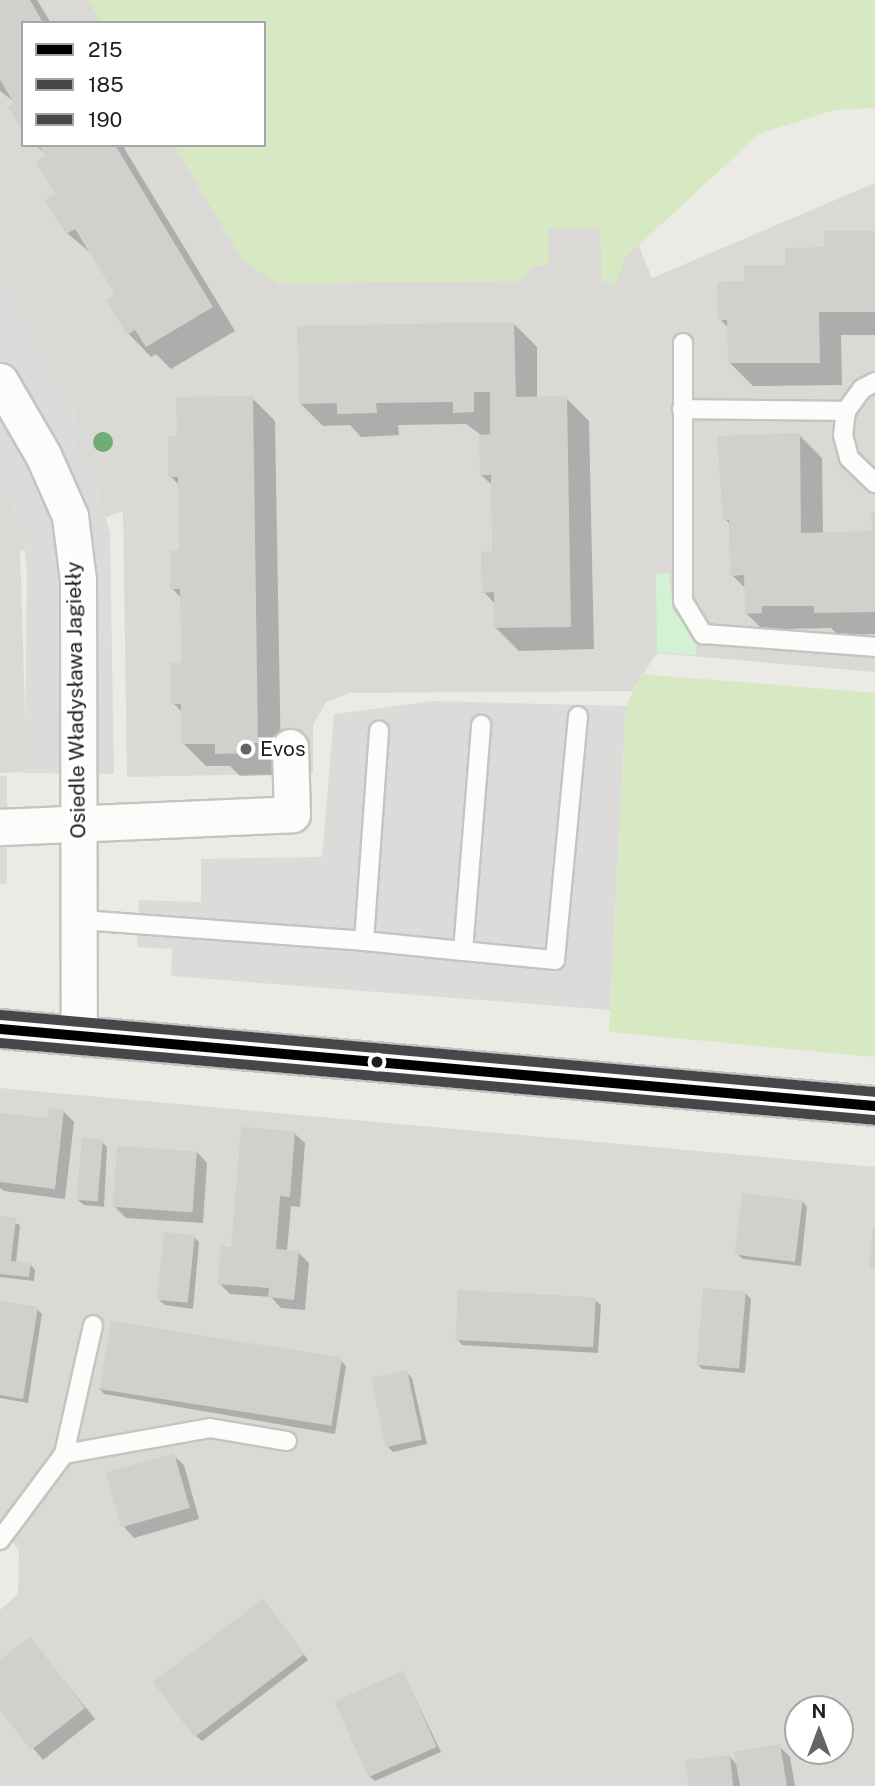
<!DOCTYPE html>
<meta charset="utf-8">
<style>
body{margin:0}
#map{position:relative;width:875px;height:1786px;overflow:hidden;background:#ebeae5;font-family:"Public Sans",sans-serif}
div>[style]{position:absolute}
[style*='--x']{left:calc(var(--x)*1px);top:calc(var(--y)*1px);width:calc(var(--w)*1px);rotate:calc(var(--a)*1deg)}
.residential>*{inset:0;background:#dad9d6}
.grass>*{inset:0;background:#d6e9c3}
.park>*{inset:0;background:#d3f2d4}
.parking>*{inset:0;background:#dcdbd9;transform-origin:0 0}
.shadow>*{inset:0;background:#0003}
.building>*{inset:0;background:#d2d0cc;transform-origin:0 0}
.roads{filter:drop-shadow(2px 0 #c4c4c1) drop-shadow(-2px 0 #c4c4c1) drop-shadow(0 2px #c4c4c1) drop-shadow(0 -2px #c4c4c1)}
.service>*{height:18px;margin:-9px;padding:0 9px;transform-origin:9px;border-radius:9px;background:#fcfcfb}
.minor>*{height:35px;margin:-17.5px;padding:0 17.5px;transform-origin:17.5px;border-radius:17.5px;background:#fcfcfb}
.tertiary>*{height:38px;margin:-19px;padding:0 19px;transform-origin:19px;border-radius:19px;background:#fcfcfb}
.bus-1>*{height:10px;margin:-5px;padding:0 5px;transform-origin:5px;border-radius:5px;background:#000}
.bus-2>*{height:10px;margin:-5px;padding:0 5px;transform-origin:5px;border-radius:5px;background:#45484a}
.bus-3>*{height:10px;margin:-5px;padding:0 5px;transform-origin:5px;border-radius:5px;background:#45484a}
.trees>*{width:20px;height:20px;margin:-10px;border-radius:50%;background:#71ab76}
.dots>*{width:19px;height:19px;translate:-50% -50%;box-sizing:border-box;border:4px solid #fff;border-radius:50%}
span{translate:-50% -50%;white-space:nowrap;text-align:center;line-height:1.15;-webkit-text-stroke:7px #fff;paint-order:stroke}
.street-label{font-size:21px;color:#1d1d1d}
.poi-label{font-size:21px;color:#1d1d1d}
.left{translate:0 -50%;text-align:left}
.legend{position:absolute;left:21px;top:21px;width:245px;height:126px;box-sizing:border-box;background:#fff;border:2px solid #a5a5a5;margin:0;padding:9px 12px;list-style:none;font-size:21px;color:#1d1d1d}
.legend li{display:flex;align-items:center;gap:14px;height:35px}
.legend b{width:35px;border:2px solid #a5a5a5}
.north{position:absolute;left:784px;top:1695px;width:70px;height:70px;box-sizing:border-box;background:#fff;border:2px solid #a5a5a5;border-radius:50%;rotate:0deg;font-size:19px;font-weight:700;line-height:28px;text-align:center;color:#1d1d1d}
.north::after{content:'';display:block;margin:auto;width:24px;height:32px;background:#656563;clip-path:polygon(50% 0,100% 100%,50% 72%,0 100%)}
</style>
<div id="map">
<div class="residential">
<i style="clip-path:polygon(0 0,143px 0,156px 23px,23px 23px,23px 145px,227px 145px,625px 212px,652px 278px,875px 183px,875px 672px,657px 653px,632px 691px,349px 693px,326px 702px,313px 725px,313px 773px,127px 777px,123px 511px,20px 551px,27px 772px,0 773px)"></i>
<i style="clip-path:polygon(evenodd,0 1088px,875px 1167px,875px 1786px,0 1786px,0 1610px,18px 1594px,19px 1551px,0 1524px,0 1088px,798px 1709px,840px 1709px,840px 1751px,798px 1751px,798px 1709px)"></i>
</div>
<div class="grass">
<i style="clip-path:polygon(88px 0,875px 0,875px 108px,834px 110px,759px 134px,625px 258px,616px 285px,602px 282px,600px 228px,548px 229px,548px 265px,534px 266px,519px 281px,278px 284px,242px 260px,174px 145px,264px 145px,264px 23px,101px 23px)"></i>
<i style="clip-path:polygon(641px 674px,875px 693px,875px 1057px,609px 1032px,626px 706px)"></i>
</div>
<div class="park">
<i style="clip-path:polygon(669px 573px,673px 610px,697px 641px,695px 655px,657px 652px,656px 574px)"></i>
</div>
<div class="parking">
<i style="clip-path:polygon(0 277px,77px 408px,74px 432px,78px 448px,96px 480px,110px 534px,114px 774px,25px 773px,27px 570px,23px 535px,0 481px)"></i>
<i style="clip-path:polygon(434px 701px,626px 706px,610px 1010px,171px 976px,172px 949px,137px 947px,139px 900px,201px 902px,201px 859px,322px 857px,334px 714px)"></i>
<i style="left:0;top:776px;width:7px;height:108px"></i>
</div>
<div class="shadow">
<i style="clip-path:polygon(0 0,37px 0,51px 23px,23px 23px,17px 104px,0 91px)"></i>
<i style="clip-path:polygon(36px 145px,128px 145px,124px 148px,235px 331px,171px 369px,156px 354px,151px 357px,129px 334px,117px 294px,93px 255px,67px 233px,47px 200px,57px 195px,48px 157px)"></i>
<i style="clip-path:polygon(875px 233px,875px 335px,841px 335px,842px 385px,753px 386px,730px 363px,729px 329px,720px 319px,746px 283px)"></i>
<i style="clip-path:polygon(514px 324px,537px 347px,537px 398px,566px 398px,589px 421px,594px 649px,519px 651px,496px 628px,495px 604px,484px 592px,494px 553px,493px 486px,481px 475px,481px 435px,466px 424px,398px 425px,399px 435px,361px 437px,350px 425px,323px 426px,300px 403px)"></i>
<i style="clip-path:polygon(252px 398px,275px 421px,281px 765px,274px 775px,240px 776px,230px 766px,206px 766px,183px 743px,183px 713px,173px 703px,183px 665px,181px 598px,172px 588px,181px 551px,180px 486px,170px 476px,179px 437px)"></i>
<i style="clip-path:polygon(799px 435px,822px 458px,823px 534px,873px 533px,875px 515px,875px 634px,838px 635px,831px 628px,784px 629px,784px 636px,769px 636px,746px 613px,746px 589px,732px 575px,731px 525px,725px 519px)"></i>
<i style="clip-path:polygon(63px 1111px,74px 1122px,65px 1199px,4px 1191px,0 1188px,0 1119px,49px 1120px)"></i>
<i style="clip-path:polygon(294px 1133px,305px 1143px,300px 1207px,291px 1206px,287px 1251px,298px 1252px,309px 1263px,305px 1310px,281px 1308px,271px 1297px,230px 1294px,219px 1283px)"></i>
<i style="clip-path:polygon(102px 1142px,107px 1147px,104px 1207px,84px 1205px,78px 1200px)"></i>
<i style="clip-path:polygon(197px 1152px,207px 1163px,203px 1223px,126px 1218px,115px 1207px)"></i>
<i style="clip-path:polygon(802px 1201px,807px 1207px,801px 1266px,743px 1259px,737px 1254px)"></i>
<i style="clip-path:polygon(0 1218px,20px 1225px,16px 1263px,30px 1264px,35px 1270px,34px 1281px,0 1277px)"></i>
<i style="clip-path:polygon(194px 1237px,199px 1242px,193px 1309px,165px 1305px,159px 1300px)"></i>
<i style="clip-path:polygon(746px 1294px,751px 1299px,745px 1373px,702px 1369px,697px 1364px)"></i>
<i style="clip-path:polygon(595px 1300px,601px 1305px,598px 1353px,462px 1345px,457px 1339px)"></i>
<i style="clip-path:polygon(0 1303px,37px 1309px,42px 1314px,28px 1403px,0 1398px)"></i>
<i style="clip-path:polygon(341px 1361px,346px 1366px,335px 1434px,104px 1394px,99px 1388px)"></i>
<i style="clip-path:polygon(406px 1372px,412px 1378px,427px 1444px,393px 1452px,388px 1447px)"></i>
<i style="clip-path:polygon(173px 1455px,184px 1465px,199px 1519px,134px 1538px,124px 1527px)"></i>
<i style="clip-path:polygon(268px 1606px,308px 1660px,202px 1741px,196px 1736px)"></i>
<i style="clip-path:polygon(30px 1639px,95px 1719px,43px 1760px,0 1708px,0 1662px)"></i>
<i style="clip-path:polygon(403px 1673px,441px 1752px,375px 1781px,369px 1776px)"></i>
<i style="clip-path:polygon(779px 1746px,790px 1757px,795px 1786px,690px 1786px,729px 1756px,738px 1766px)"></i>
</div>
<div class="building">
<i style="clip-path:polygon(0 0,30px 0,43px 23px,23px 23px,23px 132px,8px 107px,14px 103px,0 80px)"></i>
<i style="clip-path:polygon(39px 145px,115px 145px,213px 307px,146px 347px,135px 330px,127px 335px,106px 300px,115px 294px,75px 229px,66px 234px,45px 200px,55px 194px,36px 162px,45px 156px)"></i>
<i style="clip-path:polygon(824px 231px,875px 231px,875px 312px,819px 312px,820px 363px,728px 363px,727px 320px,718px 320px,717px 282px,744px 281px,744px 265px,785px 265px,785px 248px,824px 247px)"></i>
<i style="clip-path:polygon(514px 322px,516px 397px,567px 396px,571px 627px,494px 628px,494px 592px,482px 593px,481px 552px,492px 551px,491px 475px,480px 475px,479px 435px,490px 434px,490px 392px,474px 392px,474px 412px,453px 413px,453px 402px,376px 403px,377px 413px,337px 414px,337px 403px,299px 404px,297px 326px)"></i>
<i style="clip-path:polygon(253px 396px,258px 743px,251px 743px,251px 753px,215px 754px,215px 744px,181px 744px,181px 704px,171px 704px,170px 663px,181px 663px,180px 589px,170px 589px,170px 550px,179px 550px,178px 477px,168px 477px,168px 436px,177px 436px,176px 397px)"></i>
<i style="clip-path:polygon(800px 433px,801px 533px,872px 531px,871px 513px,875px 513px,875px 612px,814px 613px,814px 606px,762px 606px,762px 613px,745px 614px,744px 575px,730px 576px,729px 520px,723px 520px,717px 436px)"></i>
<i style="clip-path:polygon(49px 1108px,64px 1110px,55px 1189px,0 1182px,0 1113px,47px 1118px)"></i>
<i style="clip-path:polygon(241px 1127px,295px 1131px,290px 1197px,280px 1196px,276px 1249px,299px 1251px,294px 1300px,268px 1297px,269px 1288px,217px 1284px,221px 1246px,231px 1247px)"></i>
<i style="left:82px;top:1138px;width:21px;height:62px;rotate:5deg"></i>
<i style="left:117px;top:1146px;width:80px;height:61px;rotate:4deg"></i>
<i style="left:742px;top:1193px;width:61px;height:62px;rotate:7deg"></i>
<i style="clip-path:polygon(0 1216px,16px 1218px,11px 1261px,31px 1263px,29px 1277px,0 1274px)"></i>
<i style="clip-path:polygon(873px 1226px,875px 1226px,875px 1269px,869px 1268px)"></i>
<i style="left:164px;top:1232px;width:31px;height:68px;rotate:6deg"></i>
<i style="left:703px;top:1288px;width:43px;height:77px;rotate:5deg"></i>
<i style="left:458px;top:1290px;width:138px;height:50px;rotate:3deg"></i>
<i style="clip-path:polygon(0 1301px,38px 1307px,23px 1399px,0 1395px)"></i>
<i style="left:111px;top:1321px;width:234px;height:69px;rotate:9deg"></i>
<i style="left:407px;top:1370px;width:71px;height:37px;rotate:78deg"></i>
<i style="left:174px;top:1453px;width:57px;height:71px;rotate:74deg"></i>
<i style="left:263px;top:1599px;width:69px;height:138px;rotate:53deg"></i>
<i style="clip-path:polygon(30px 1636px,85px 1708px,31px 1750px,0 1711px,0 1660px)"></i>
<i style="left:403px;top:1671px;width:83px;height:75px;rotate:66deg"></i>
<i style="clip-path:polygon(780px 1744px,787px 1786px,740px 1786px,734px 1752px)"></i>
<i style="clip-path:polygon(730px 1755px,733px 1786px,689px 1786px,685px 1760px)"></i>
</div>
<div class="roads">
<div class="service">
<i style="--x:683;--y:343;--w:258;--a:90"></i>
<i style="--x:683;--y:601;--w:39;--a:59"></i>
<i style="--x:703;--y:634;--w:172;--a:4.3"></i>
<i style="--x:875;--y:382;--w:15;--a:152"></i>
<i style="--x:862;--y:389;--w:27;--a:126"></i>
<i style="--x:846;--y:411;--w:24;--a:97"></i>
<i style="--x:843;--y:435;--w:24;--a:75"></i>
<i style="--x:849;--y:458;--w:36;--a:44"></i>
<i style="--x:682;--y:409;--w:164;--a:0.7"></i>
<i style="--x:80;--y:920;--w:285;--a:4.2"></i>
<i style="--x:364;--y:941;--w:211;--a:-85.9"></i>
<i style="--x:364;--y:941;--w:100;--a:5.8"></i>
<i style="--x:463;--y:951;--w:227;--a:-85.4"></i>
<i style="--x:463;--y:951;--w:92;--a:5.6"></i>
<i style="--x:555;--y:960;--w:245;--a:-84.6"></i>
<i style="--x:64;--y:1454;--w:148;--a:-10.1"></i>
<i style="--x:210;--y:1428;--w:78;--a:9.6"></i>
<i style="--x:0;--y:1540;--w:107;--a:-53.3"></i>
<i style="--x:64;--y:1454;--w:132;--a:-77.3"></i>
</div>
<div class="minor">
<i style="--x:0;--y:381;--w:86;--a:59.8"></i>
<i style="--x:43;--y:455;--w:67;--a:66.1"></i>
<i style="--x:70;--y:516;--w:64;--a:82.9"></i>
<i style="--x:78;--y:580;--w:457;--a:89.9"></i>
<i style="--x:0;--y:827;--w:292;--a:-2.5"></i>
<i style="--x:292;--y:814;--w:67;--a:-91.7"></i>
</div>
<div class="tertiary">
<i style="--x:0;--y:1029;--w:878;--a:5.03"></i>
</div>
</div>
<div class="bus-1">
<i style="--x:0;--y:1029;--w:878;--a:5.03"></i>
</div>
<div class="bus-2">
<i style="--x:0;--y:1043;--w:877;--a:5.03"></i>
</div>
<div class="bus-3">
<i style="--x:1;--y:1015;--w:877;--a:5.03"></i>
</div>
<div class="trees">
<i style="left:103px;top:442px"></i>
</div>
<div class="dots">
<i style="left:246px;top:749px;background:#656563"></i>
<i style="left:377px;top:1062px;background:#1d1d1d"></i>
</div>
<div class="street-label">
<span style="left:76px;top:700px;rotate:-91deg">Osiedle Władysława Jagiełły</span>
</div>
<div class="poi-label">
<span class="left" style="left:260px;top:749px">Evos</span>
</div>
<ul class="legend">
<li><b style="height:9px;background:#000"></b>215</li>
<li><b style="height:9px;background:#45484a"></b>185</li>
<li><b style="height:9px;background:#45484a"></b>190</li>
</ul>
<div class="north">N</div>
</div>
